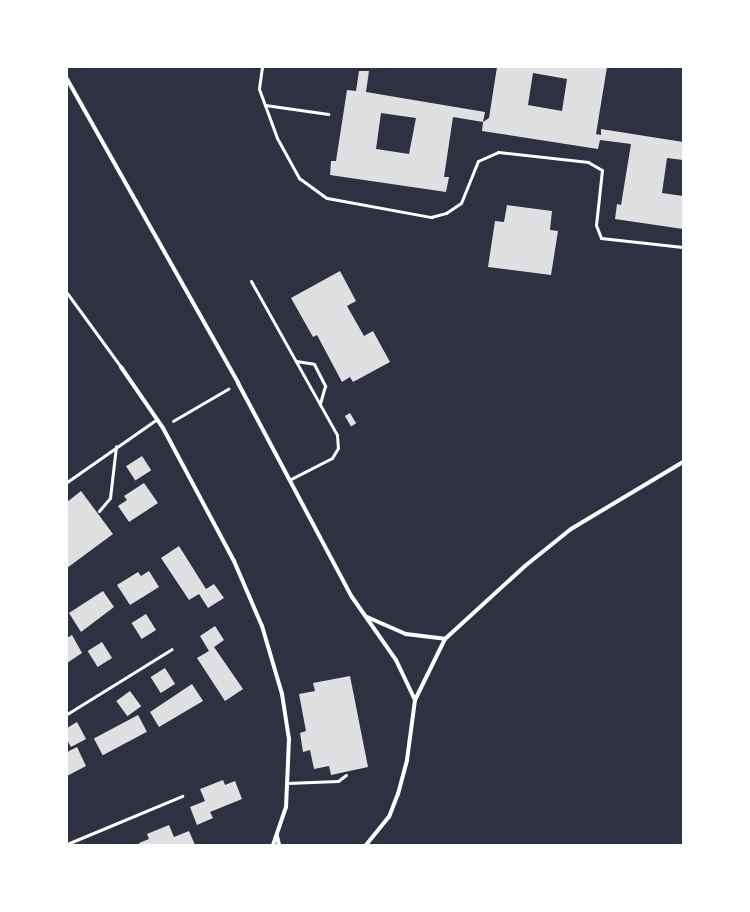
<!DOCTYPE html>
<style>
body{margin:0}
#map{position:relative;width:750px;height:912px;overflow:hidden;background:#2d3142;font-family:"Noto Sans",sans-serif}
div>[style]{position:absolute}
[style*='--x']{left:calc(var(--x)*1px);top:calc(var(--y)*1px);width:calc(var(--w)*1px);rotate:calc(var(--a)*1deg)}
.building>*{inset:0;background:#e0e0e3;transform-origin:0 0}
.path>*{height:2.5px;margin:-1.25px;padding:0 1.25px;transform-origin:1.25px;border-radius:1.25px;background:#fff}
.service>*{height:3px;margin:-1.5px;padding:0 1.5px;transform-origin:1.5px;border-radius:1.5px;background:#fff}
.minor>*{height:4px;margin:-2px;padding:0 2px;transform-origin:2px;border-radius:2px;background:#fff}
span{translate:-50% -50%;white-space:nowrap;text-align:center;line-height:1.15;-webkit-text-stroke:4px #fff;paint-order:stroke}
.frame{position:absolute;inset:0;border:68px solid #fff;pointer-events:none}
</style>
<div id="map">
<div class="building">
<i style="clip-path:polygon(evenodd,497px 67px,607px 67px,596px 134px,601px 135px,601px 129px,683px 142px,683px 160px,667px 158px,662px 193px,683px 196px,683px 229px,615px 219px,617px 204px,621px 205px,631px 144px,600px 140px,598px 149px,482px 131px,483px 122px,489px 118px,497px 67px,533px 73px,567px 79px,562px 111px,528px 105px,533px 73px)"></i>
<i style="clip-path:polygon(evenodd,359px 71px,369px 71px,366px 92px,485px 112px,483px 122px,453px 117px,444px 177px,449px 177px,446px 192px,330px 175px,331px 161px,336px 161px,347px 90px,356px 91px,359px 71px,381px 113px,416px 118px,409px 154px,376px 149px,381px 113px)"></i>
<i style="clip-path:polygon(507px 205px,552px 211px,550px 230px,558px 231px,551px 275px,488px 267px,495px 221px,504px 222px)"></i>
<i style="clip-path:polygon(340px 271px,356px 301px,347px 306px,364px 336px,373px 331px,390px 362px,353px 382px,350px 377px,342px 382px,317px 335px,313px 337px,291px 298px)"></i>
<i style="left:350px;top:413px;width:12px;height:6px;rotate:59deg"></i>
<i style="left:142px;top:456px;width:17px;height:19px;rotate:57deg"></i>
<i style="clip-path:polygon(144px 483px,158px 503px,129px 522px,118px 506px,127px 500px,124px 496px)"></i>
<i style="clip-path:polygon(81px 491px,113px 534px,67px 568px,67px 502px)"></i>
<i style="clip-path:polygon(179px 546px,206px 589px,214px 584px,224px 598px,208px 608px,199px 594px,189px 600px,161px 558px)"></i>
<i style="clip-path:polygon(149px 571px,159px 587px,130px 605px,117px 585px,138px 572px,141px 576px)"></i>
<i style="clip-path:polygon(103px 591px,114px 607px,81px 632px,69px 613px)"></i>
<i style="left:146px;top:614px;width:19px;height:17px;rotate:58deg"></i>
<i style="clip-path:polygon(215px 626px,224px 640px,214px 647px,243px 689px,225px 701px,197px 658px,209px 651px,200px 636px)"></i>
<i style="clip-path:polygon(72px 635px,82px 653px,67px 663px,67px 638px)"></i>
<i style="left:102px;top:642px;width:19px;height:17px;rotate:58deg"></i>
<i style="left:165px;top:668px;width:19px;height:17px;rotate:58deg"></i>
<i style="clip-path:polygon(350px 676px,368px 767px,331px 775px,329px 766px,314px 769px,310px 750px,303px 752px,300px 733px,306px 731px,299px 694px,315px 691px,313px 683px)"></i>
<i style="clip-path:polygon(192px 684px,203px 701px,159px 727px,150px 712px)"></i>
<i style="left:130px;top:691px;width:19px;height:17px;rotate:54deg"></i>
<i style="left:138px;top:715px;width:19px;height:50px;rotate:62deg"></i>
<i style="clip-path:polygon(77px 722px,86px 739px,71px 747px,67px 740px,67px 728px)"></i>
<i style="clip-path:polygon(77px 747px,86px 766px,67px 776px,67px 752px)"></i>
<i style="clip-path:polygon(223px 780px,225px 785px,235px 781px,242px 799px,210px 812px,213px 818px,197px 825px,190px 807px,205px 801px,200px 789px)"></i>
<i style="clip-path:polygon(169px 825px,174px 837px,189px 831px,195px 845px,140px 845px,139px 843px,149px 839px,147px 834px)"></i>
</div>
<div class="path">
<i style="--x:173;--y:421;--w:64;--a:-30.2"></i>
</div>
<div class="service">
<i style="--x:262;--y:67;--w:22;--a:98"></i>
<i style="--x:259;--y:89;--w:52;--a:69.8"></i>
<i style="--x:277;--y:138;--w:46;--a:61.2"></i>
<i style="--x:299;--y:178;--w:34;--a:36"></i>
<i style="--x:327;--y:198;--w:106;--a:10.4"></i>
<i style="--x:431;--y:217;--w:16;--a:-15"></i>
<i style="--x:446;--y:213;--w:18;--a:-34"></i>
<i style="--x:461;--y:203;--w:45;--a:-68"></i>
<i style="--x:478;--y:161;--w:22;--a:-24"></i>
<i style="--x:498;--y:152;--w:91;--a:6.3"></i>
<i style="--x:588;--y:162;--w:16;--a:30"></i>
<i style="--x:602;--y:170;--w:55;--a:96.2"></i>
<i style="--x:596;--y:225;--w:14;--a:69"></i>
<i style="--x:601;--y:238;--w:82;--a:6.3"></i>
<i style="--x:265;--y:105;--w:64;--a:8.1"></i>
<i style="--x:251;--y:281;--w:176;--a:60.8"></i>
<i style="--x:337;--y:435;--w:13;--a:86"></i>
<i style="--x:338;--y:448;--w:12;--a:121"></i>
<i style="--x:332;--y:458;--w:48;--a:152.9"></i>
<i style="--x:67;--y:293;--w:92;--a:53.9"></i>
<i style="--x:296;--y:361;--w:18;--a:9"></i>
<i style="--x:314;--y:364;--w:25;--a:63"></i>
<i style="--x:325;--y:386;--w:19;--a:106"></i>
<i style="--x:67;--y:482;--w:110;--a:-35"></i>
<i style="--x:99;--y:511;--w:17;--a:-50"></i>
<i style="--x:110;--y:498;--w:52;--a:-83.4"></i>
<i style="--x:67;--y:714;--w:123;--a:-31.8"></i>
<i style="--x:287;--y:783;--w:51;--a:-2.2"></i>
<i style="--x:338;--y:781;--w:10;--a:-37"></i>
<i style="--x:67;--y:844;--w:125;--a:-22.7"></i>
</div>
<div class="minor">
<i style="--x:67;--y:79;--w:349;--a:60.6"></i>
<i style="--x:238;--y:383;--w:242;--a:62"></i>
<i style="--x:352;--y:597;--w:77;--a:55.1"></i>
<i style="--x:396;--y:660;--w:44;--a:64.6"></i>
<i style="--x:121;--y:367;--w:74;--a:55.5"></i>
<i style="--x:163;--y:428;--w:151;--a:61.9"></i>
<i style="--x:234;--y:561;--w:71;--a:66.7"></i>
<i style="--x:262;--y:626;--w:71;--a:73.6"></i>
<i style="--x:282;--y:694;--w:46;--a:81.2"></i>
<i style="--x:289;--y:739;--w:68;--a:92.5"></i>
<i style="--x:286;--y:807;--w:40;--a:108.9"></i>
<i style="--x:367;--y:617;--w:43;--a:23.6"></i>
<i style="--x:406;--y:634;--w:39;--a:7"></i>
<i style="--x:277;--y:836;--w:9;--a:77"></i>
<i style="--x:366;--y:845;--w:36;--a:-51"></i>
<i style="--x:389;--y:817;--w:25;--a:-69"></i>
<i style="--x:398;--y:794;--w:35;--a:-75"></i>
<i style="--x:407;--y:760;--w:61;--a:-82.4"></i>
<i style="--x:415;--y:700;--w:68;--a:-63.8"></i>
<i style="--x:445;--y:639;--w:108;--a:-42.4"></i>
<i style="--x:525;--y:566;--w:59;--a:-38.8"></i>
<i style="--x:571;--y:529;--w:131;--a:-30.9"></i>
</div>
<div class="frame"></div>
</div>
